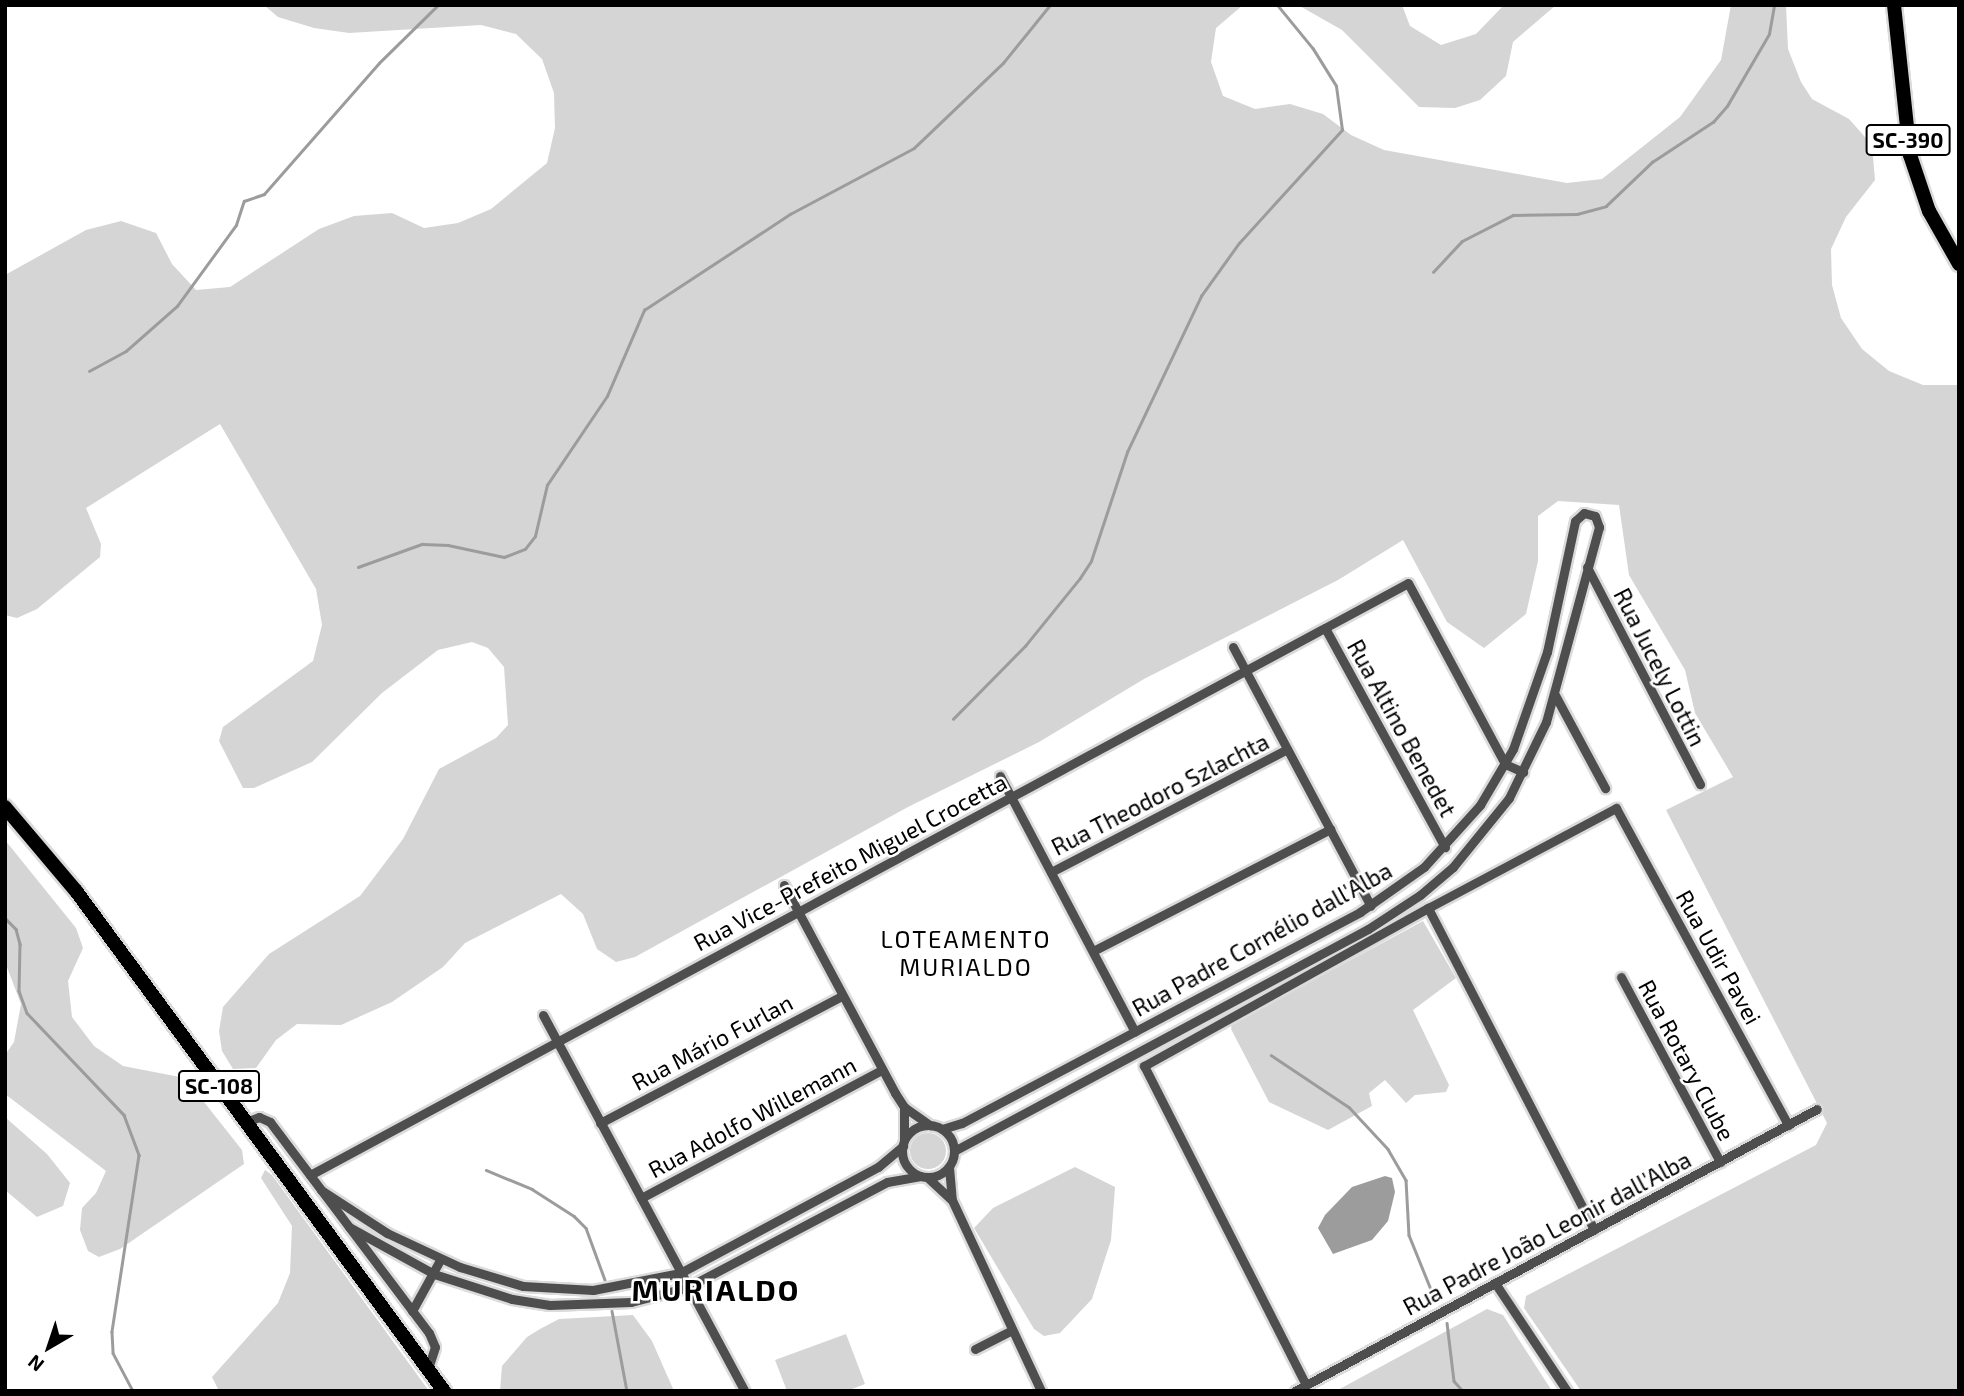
<!DOCTYPE html>
<meta charset="utf-8">
<style>
body{margin:0}
#map{position:relative;width:1964px;height:1396px;overflow:hidden;background:#fff;font-family:"Exo 2",sans-serif}
div>[style]{position:absolute}
[style*='--x']{left:calc(var(--x)*1px);top:calc(var(--y)*1px);width:calc(var(--w)*1px);rotate:calc(var(--a)*1deg)}
.green>*{inset:0;background:#d5d5d5}
.round{border-radius:50%}
.water>*{inset:0;background:#9c9c9c}
.stream>*{height:2.5px;margin:-1.25px;padding:0 1.25px;transform-origin:1.25px;border-radius:1.25px;background:#9c9c9c}
.roads{filter:drop-shadow(2px 0 #dbdbdb) drop-shadow(-2px 0 #dbdbdb) drop-shadow(0 2px #dbdbdb) drop-shadow(0 -2px #dbdbdb)}
.street>*{height:9px;margin:-4.5px;padding:0 4.5px;transform-origin:4.5px;border-radius:4.5px;background:#4e4e4e}
.street>.ring{margin:-4.5px;padding:0;box-sizing:content-box;background:none;border:9px solid #4e4e4e;border-radius:50%}
.primary>*{height:14px;margin:-7px;padding:0 7px;transform-origin:7px;border-radius:7px;background:#000}
span{translate:-50% -50%;white-space:nowrap;text-align:center;line-height:1.15;-webkit-text-stroke:5px #fff;paint-order:stroke}
.shield-label span{padding:2px 5px;background:#fff;border:2px solid;border-radius:5px;-webkit-text-stroke-width:0}
.shield-label{font-size:21px;color:#000;font-weight:700}
.street-label{font-size:23px;color:#000}
.neighbourhood-label{font-size:24px;color:#000;letter-spacing:2px}
.district-label{font-size:30px;color:#000;font-weight:700;letter-spacing:2px}
.frame{position:absolute;inset:0;border:7px solid #000;pointer-events:none}
.north{position:absolute;left:14px;top:1312px;width:70px;height:70px;-webkit-text-stroke:5px #fff;paint-order:stroke;rotate:219deg;font-size:19px;font-weight:700;line-height:28px;text-align:center;color:#000}
.north::after{content:'';display:block;margin:auto;width:24px;height:32px;background:#000;clip-path:polygon(50% 0,100% 100%,50% 72%,0 100%)}
</style>
<div id="map">
<div class="green">
<i style="clip-path:polygon(264px 5px,1243px 5px,1216px 28px,1211px 62px,1223px 96px,1255px 109px,1290px 104px,1323px 114px,1351px 135px,1384px 150px,1567px 183px,1602px 179px,1680px 117px,1721px 60px,1731px 5px,1786px 5px,1788px 49px,1801px 82px,1812px 99px,1849px 119px,1872px 145px,1875px 180px,1846px 217px,1831px 249px,1832px 285px,1841px 318px,1862px 349px,1889px 371px,1923px 385px,1959px 385px,1959px 1391px,1581px 1391px,1524px 1308px,1526px 1296px,1816px 1145px,1827px 1123px,1666px 810px,1733px 777px,1695px 713px,1685px 670px,1629px 575px,1619px 505px,1558px 501px,1538px 516px,1538px 561px,1526px 614px,1484px 648px,1447px 622px,1403px 540px,1338px 580px,1144px 679px,1039px 742px,908px 807px,635px 957px,616px 962px,597px 949px,583px 914px,561px 894px,465px 943px,443px 967px,392px 1002px,341px 1025px,297px 1024px,276px 1040px,256px 1068px,233px 1069px,222px 1051px,219px 1031px,223px 1007px,269px 954px,360px 896px,403px 839px,439px 769px,496px 738px,508px 725px,504px 667px,488px 648px,472px 642px,438px 650px,382px 693px,312px 762px,254px 788px,243px 788px,219px 741px,223px 727px,313px 661px,322px 625px,316px 589px,220px 424px,86px 508px,101px 544px,100px 557px,37px 609px,17px 618px,5px 615px,5px 275px,86px 230px,121px 221px,156px 233px,172px 264px,196px 290px,230px 287px,319px 229px,354px 216px,392px 213px,424px 228px,458px 223px,491px 209px,547px 163px,555px 128px,554px 93px,542px 59px,516px 34px,481px 25px,349px 33px,314px 28px,278px 17px)"></i>
<i style="clip-path:polygon(1298px 5px,1402px 5px,1410px 26px,1441px 45px,1476px 34px,1504px 5px,1556px 5px,1513px 42px,1506px 76px,1480px 100px,1455px 108px,1419px 107px,1342px 30px)"></i>
<i style="clip-path:polygon(5px 840px,76px 928px,83px 948px,68px 981px,72px 1017px,94px 1046px,123px 1066px,185px 1078px,242px 1150px,244px 1164px,120px 1249px,99px 1257px,88px 1251px,80px 1230px,82px 1208px,96px 1193px,106px 1171px,5px 1094px,5px 1055px,14px 1042px,21px 1004px,5px 962px)"></i>
<i style="clip-path:polygon(1423px 921px,1456px 978px,1413px 1010px,1449px 1085px,1446px 1092px,1415px 1095px,1406px 1103px,1385px 1080px,1369px 1093px,1372px 1106px,1328px 1130px,1269px 1102px,1231px 1029px,1232px 1024px)"></i>
<i style="clip-path:polygon(5px 1117px,47px 1154px,70px 1183px,63px 1206px,37px 1217px,5px 1190px)"></i>
<i class="round" style="left:910px;top:1133px;width:36px;height:36px"></i>
<i style="clip-path:polygon(1075px 1167px,1115px 1187px,1111px 1240px,1092px 1299px,1060px 1333px,1044px 1336px,1034px 1329px,974px 1228px,993px 1208px)"></i>
<i style="clip-path:polygon(265px 1170px,272px 1175px,429px 1391px,219px 1391px,212px 1377px,278px 1303px,290px 1273px,292px 1226px,261px 1178px)"></i>
<i style="clip-path:polygon(1487px 1309px,1503px 1315px,1552px 1391px,1336px 1391px)"></i>
<i style="clip-path:polygon(633px 1315px,652px 1341px,674px 1391px,500px 1391px,502px 1366px,527px 1337px,540px 1329px,559px 1319px)"></i>
<i style="clip-path:polygon(846px 1334px,865px 1384px,847px 1391px,787px 1391px,775px 1360px)"></i>
</div>
<div class="water">
<i style="clip-path:polygon(1385px 1176px,1392px 1178px,1395px 1192px,1388px 1221px,1372px 1240px,1333px 1254px,1318px 1228px,1325px 1215px,1352px 1187px)"></i>
</div>
<div class="stream">
<i style="--x:1433;--y:272;--w:42;--a:-46.9"></i>
<i style="--x:1462;--y:241;--w:57;--a:-27"></i>
<i style="--x:1513;--y:215;--w:64;--a:-0.9"></i>
<i style="--x:1577;--y:214;--w:30;--a:-15"></i>
<i style="--x:1606;--y:206;--w:64;--a:-43.7"></i>
<i style="--x:1652;--y:162;--w:73;--a:-33.3"></i>
<i style="--x:1713;--y:122;--w:21;--a:-49"></i>
<i style="--x:1727;--y:106;--w:83;--a:-59.7"></i>
<i style="--x:1769;--y:34;--w:29;--a:-80"></i>
<i style="--x:89;--y:371;--w:42;--a:-28.4"></i>
<i style="--x:126;--y:351;--w:68;--a:-41.4"></i>
<i style="--x:177;--y:306;--w:100;--a:-53.9"></i>
<i style="--x:236;--y:225;--w:25;--a:-72"></i>
<i style="--x:244;--y:201;--w:21;--a:-19"></i>
<i style="--x:264;--y:194;--w:174;--a:-48.7"></i>
<i style="--x:379;--y:63;--w:83;--a:-44.5"></i>
<i style="--x:358;--y:567;--w:68;--a:-19.8"></i>
<i style="--x:422;--y:544;--w:26;--a:2"></i>
<i style="--x:448;--y:545;--w:57;--a:12.1"></i>
<i style="--x:504;--y:557;--w:22;--a:-21"></i>
<i style="--x:525;--y:549;--w:16;--a:-52"></i>
<i style="--x:535;--y:536;--w:52;--a:-76.8"></i>
<i style="--x:547;--y:485;--w:107;--a:-56"></i>
<i style="--x:607;--y:396;--w:94;--a:-66.7"></i>
<i style="--x:644;--y:310;--w:175;--a:-33.3"></i>
<i style="--x:790;--y:214;--w:140;--a:-28"></i>
<i style="--x:914;--y:148;--w:123;--a:-43.7"></i>
<i style="--x:1003;--y:63;--w:75;--a:-51"></i>
<i style="--x:953;--y:719;--w:103;--a:-45.4"></i>
<i style="--x:1025;--y:646;--w:87;--a:-51"></i>
<i style="--x:1080;--y:578;--w:20;--a:-57"></i>
<i style="--x:1091;--y:561;--w:115;--a:-71.7"></i>
<i style="--x:1127;--y:452;--w:173;--a:-64.6"></i>
<i style="--x:1201;--y:296;--w:65;--a:-54.4"></i>
<i style="--x:1239;--y:243;--w:153;--a:-47.7"></i>
<i style="--x:1342;--y:130;--w:44;--a:-97.8"></i>
<i style="--x:1336;--y:86;--w:44;--a:-121.9"></i>
<i style="--x:1313;--y:49;--w:57;--a:-129.3"></i>
<i style="--x:5;--y:918;--w:16;--a:45"></i>
<i style="--x:16;--y:929;--w:16;--a:75"></i>
<i style="--x:20;--y:944;--w:47;--a:91.2"></i>
<i style="--x:19;--y:991;--w:23;--a:70"></i>
<i style="--x:27;--y:1013;--w:141;--a:46.4"></i>
<i style="--x:124;--y:1115;--w:43;--a:69.4"></i>
<i style="--x:139;--y:1155;--w:179;--a:98.7"></i>
<i style="--x:112;--y:1332;--w:21;--a:87"></i>
<i style="--x:113;--y:1353;--w:43;--a:62.2"></i>
<i style="--x:1271;--y:1055;--w:94;--a:33.7"></i>
<i style="--x:1349;--y:1107;--w:57;--a:47.1"></i>
<i style="--x:1388;--y:1149;--w:36;--a:60"></i>
<i style="--x:1406;--y:1180;--w:55;--a:86.9"></i>
<i style="--x:1409;--y:1235;--w:67;--a:68"></i>
<i style="--x:486;--y:1170;--w:50;--a:22.4"></i>
<i style="--x:532;--y:1189;--w:50;--a:32.7"></i>
<i style="--x:574;--y:1216;--w:17;--a:45"></i>
<i style="--x:586;--y:1228;--w:55;--a:69.9"></i>
<i style="--x:612;--y:1311;--w:81;--a:79.4"></i>
<i style="--x:1447;--y:1323;--w:58;--a:83.1"></i>
<i style="--x:1454;--y:1381;--w:13;--a:48"></i>
</div>
<div class="roads">
<div class="street">
<i style="--x:1587;--y:567;--w:245;--a:62.5"></i>
<i style="--x:1325;--y:628;--w:250;--a:61.3"></i>
<i style="--x:1233;--y:647;--w:293;--a:62"></i>
<i style="--x:1555;--y:695;--w:106;--a:61.7"></i>
<i style="--x:1000;--y:776;--w:289;--a:62.2"></i>
<i style="--x:1051;--y:872;--w:266;--a:-27.5"></i>
<i style="--x:784;--y:885;--w:236;--a:61.9"></i>
<i style="--x:895;--y:1093;--w:17;--a:57"></i>
<i style="--x:904;--y:1107;--w:32;--a:35"></i>
<i style="--x:1428;--y:908;--w:362;--a:62.7"></i>
<i style="--x:1093;--y:951;--w:267;--a:-27.2"></i>
<i style="--x:1621;--y:977;--w:210;--a:61.8"></i>
<i style="--x:543;--y:1015;--w:427;--a:61.8"></i>
<i style="--x:246;--y:1122;--w:14;--a:-21"></i>
<i style="--x:259;--y:1117;--w:12;--a:24"></i>
<i style="--x:270;--y:1122;--w:264;--a:53"></i>
<i style="--x:429;--y:1333;--w:15;--a:67"></i>
<i style="--x:435;--y:1347;--w:23;--a:108"></i>
<i style="--x:600;--y:1123;--w:273;--a:-27.7"></i>
<i class="ring" style="left:902px;top:1125px;width:43px;height:43px"></i>
<i style="--x:942;--y:1129;--w:21;--a:-17"></i>
<i style="--x:962;--y:1123;--w:450;--a:-27.9"></i>
<i style="--x:1360;--y:912;--w:78;--a:-35.1"></i>
<i style="--x:1424;--y:867;--w:84;--a:-47.9"></i>
<i style="--x:1480;--y:805;--w:65;--a:-59.5"></i>
<i style="--x:1513;--y:749;--w:103;--a:-70.7"></i>
<i style="--x:1547;--y:652;--w:134;--a:-77.9"></i>
<i style="--x:1575;--y:521;--w:12;--a:-42"></i>
<i style="--x:1584;--y:513;--w:11;--a:15"></i>
<i style="--x:1595;--y:516;--w:12;--a:70"></i>
<i style="--x:1599;--y:527;--w:202;--a:105.2"></i>
<i style="--x:1546;--y:722;--w:85;--a:116"></i>
<i style="--x:1509;--y:798;--w:89;--a:129.1"></i>
<i style="--x:1453;--y:867;--w:43;--a:139.7"></i>
<i style="--x:1420;--y:895;--w:62;--a:146.8"></i>
<i style="--x:1368;--y:929;--w:468;--a:151.8"></i>
<i style="--x:904;--y:1140;--w:33;--a:-90"></i>
<i style="--x:949;--y:1167;--w:33;--a:85"></i>
<i style="--x:952;--y:1200;--w:211;--a:65"></i>
<i style="--x:310;--y:1175;--w:1247;--a:-28.33"></i>
<i style="--x:1408;--y:583;--w:205;--a:61.8"></i>
<i style="--x:1505;--y:764;--w:20;--a:24"></i>
<i style="--x:927;--y:1177;--w:33;--a:43"></i>
<i style="--x:321;--y:1190;--w:79;--a:33.1"></i>
<i style="--x:387;--y:1233;--w:81;--a:25"></i>
<i style="--x:460;--y:1267;--w:66;--a:16.8"></i>
<i style="--x:523;--y:1286;--w:70;--a:3.3"></i>
<i style="--x:593;--y:1290;--w:89;--a:-11.1"></i>
<i style="--x:680;--y:1273;--w:225;--a:-28.2"></i>
<i style="--x:878;--y:1167;--w:33;--a:-40"></i>
<i style="--x:641;--y:1198;--w:273;--a:-28"></i>
<i style="--x:349;--y:1227;--w:97;--a:28.9"></i>
<i style="--x:434;--y:1274;--w:82;--a:17.8"></i>
<i style="--x:512;--y:1299;--w:38;--a:9"></i>
<i style="--x:550;--y:1305;--w:81;--a:-2.1"></i>
<i style="--x:631;--y:1302;--w:59;--a:-14.7"></i>
<i style="--x:688;--y:1287;--w:225;--a:-27.8"></i>
<i style="--x:887;--y:1182;--w:34;--a:-10"></i>
<i style="--x:1495;--y:1283;--w:130;--a:56.3"></i>
<i style="--x:412;--y:1311;--w:58;--a:-61.2"></i>
<i style="--x:975;--y:1349;--w:39;--a:-27"></i>
<i style="--x:1306;--y:1385;--w:358;--a:-116.9"></i>
<i style="--x:1144;--y:1066;--w:325;--a:-29.1"></i>
<i style="--x:1428;--y:908;--w:213;--a:-28"></i>
<i style="--x:1616;--y:808;--w:361;--a:61.5"></i>
<i style="--x:1295;--y:1391;--w:593;--a:-28.38"></i>
</div>
<div class="primary">
<i style="--x:1894;--y:5;--w:151;--a:83.9"></i>
<i style="--x:1910;--y:155;--w:59;--a:71.3"></i>
<i style="--x:1929;--y:211;--w:61;--a:60.5"></i>
<i style="--x:5;--y:807;--w:110;--a:49.8"></i>
<i style="--x:76;--y:891;--w:621;--a:53.65"></i>
</div>
</div>
<div class="shield-label">
<span style="left:1908px;top:140px">SC-390</span>
<span style="left:219px;top:1086px">SC-108</span>
</div>
<div class="street-label">
<span style="left:1660px;top:667px;rotate:63deg">Rua Jucely Lottin</span>
<span style="left:1402px;top:728px;rotate:61deg">Rua Altino Benedet</span>
<span style="left:1160px;top:794px;rotate:-27deg">Rua Theodoro Szlachta</span>
<span style="left:850px;top:862px;rotate:-28deg">Rua Vice-Prefeito Miguel Crocetta</span>
<span style="left:1262px;top:939px;rotate:-29deg">Rua Padre Cornélio dall'Alba</span>
<span style="left:1719px;top:957px;rotate:61deg">Rua Udir Pavei</span>
<span style="left:712px;top:1042px;rotate:-28deg">Rua Mário Furlan</span>
<span style="left:1687px;top:1060px;rotate:62deg">Rua Rotary Clube</span>
<span style="left:752px;top:1117px;rotate:-28deg">Rua Adolfo Willemann</span>
<span style="left:1547px;top:1233px;rotate:-28deg">Rua Padre João Leonir dall'Alba</span>
</div>
<div class="neighbourhood-label">
<span style="left:966px;top:953px">LOTEAMENTO<br>MURIALDO</span>
</div>
<div class="district-label">
<span style="left:716px;top:1289px">MURIALDO</span>
</div>
<div class="frame"></div>
<div class="north">N</div>
</div>
